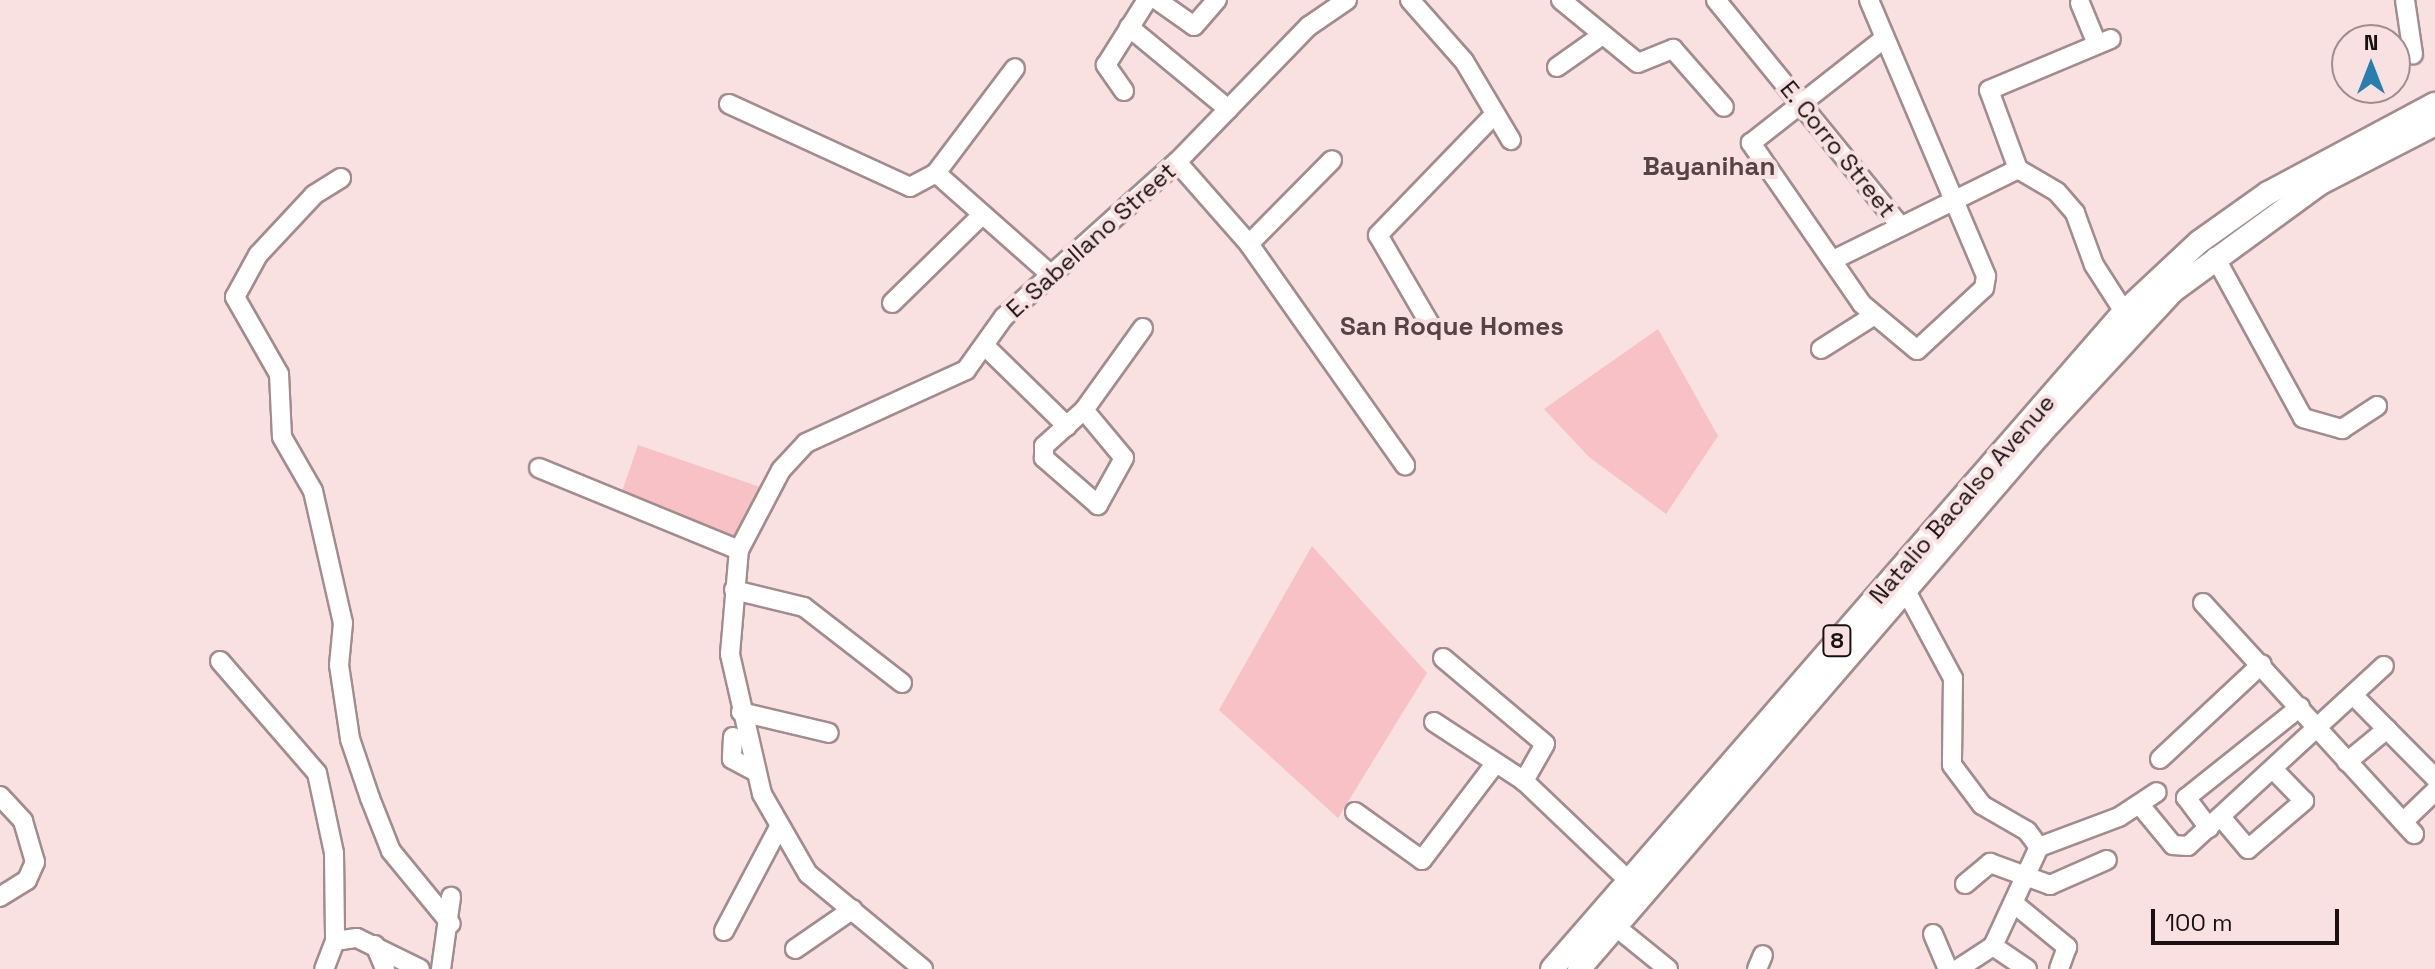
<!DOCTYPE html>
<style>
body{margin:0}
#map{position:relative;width:2435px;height:969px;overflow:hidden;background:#f9e1e2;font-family:"Space Grotesk",sans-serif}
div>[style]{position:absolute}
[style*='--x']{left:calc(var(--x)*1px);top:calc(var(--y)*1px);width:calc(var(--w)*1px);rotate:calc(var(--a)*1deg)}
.green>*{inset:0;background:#f7c1c5;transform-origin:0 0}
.roads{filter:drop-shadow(2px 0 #a28c8d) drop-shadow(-2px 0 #a28c8d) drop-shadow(0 2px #a28c8d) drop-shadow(0 -2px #a28c8d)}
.minor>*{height:18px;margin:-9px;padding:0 9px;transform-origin:9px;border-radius:9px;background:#fff}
.major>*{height:22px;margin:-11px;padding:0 11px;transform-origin:11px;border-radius:11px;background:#fff}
span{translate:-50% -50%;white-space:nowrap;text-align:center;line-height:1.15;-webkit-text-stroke:8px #f9e1e2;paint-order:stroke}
.shield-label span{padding:2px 6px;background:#f9e1e2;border:2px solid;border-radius:6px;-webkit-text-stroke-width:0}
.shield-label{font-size:22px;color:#181011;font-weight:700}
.street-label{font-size:24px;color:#181011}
.neighbourhood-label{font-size:26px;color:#564344;font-weight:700}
.north{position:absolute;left:2331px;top:24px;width:80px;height:80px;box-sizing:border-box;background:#f9e1e2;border:2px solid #9f8d8e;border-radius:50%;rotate:0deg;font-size:22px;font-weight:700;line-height:32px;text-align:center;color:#181011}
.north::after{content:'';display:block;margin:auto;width:28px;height:36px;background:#287fae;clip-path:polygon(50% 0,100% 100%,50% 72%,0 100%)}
.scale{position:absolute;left:2151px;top:909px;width:188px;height:36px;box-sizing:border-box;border:4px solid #181011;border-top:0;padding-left:10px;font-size:24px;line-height:28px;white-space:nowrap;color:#181011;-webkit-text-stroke:6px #f9e1e2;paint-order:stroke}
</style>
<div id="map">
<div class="green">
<i style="clip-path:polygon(1658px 329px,1718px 436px,1666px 514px,1589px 457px,1544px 409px)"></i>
<i style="left:638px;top:445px;width:130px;height:60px;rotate:19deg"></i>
<i style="clip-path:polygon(1312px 546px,1427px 673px,1338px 818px,1219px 710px)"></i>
</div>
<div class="roads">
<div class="minor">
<i style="--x:1157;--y:0;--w:45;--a:35.1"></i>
<i style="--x:1194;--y:26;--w:35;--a:-49"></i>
<i style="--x:1410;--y:0;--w:81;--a:48.5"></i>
<i style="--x:1464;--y:61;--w:92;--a:59.3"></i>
<i style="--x:1561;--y:0;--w:99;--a:39.3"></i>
<i style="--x:1638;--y:63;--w:38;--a:-22"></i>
<i style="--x:1673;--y:49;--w:77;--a:48.7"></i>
<i style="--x:1716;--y:0;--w:289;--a:50.8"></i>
<i style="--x:1869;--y:0;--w:300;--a:67"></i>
<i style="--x:1986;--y:276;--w:12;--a:99"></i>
<i style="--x:1984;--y:288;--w:91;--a:137.2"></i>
<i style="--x:1917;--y:350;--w:72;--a:-140.1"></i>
<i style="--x:1862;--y:304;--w:196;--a:-124.6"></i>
<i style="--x:1751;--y:143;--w:165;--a:-38.1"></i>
<i style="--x:2405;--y:0;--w:55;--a:81.6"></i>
<i style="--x:2080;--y:3;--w:44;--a:67.5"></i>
<i style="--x:1129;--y:27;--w:129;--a:39.6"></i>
<i style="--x:1557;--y:67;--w:54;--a:-35.2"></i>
<i style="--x:1124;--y:91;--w:32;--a:-125"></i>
<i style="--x:1106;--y:65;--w:77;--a:-57.8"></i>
<i style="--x:729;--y:104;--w:199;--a:24.6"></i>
<i style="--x:910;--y:187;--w:30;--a:-28"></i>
<i style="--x:936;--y:173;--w:131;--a:-53"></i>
<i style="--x:1177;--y:162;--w:109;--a:48.7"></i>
<i style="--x:1249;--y:244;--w:271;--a:54.8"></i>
<i style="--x:2018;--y:169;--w:84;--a:-110.2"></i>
<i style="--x:1989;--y:90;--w:132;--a:-22.7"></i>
<i style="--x:936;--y:173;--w:152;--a:41.5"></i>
<i style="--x:341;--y:178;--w:32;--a:148"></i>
<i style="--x:314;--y:195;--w:82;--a:133"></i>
<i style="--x:258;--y:255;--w:48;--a:118.7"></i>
<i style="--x:235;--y:297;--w:89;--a:60.3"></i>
<i style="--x:279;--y:374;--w:63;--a:87.3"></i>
<i style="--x:282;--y:437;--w:62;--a:60.1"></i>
<i style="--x:313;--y:491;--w:135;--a:77.2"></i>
<i style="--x:343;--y:623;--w:42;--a:95.4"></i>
<i style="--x:339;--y:665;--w:75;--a:81.5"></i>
<i style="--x:350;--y:739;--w:62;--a:71.3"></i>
<i style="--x:370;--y:798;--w:57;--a:68.4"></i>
<i style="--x:391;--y:851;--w:94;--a:50.6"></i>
<i style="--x:1249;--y:244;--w:118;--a:-45.3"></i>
<i style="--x:2215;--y:257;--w:183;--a:61.3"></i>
<i style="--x:2303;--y:418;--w:41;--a:15.8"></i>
<i style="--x:2342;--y:429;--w:42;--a:-33.3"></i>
<i style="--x:1833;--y:260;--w:206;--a:-26.2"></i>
<i style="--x:2018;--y:169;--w:45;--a:30.5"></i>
<i style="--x:2057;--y:192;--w:28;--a:49"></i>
<i style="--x:2075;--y:213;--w:55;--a:69.9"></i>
<i style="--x:2094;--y:265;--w:67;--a:57.3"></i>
<i style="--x:892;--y:303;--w:126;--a:-44.4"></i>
<i style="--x:1431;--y:326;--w:105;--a:-120.2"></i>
<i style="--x:1378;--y:235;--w:167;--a:-46"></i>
<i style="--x:987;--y:348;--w:112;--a:44.3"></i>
<i style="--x:1821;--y:349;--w:62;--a:-32.4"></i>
<i style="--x:1084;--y:410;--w:62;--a:50.2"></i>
<i style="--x:1124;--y:458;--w:54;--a:119"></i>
<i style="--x:1098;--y:505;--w:72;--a:-139"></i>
<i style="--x:1044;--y:458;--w:12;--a:-90"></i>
<i style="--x:1044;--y:446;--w:54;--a:-42"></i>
<i style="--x:1084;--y:410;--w:101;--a:-54.3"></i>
<i style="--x:539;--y:468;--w:216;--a:22.3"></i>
<i style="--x:1905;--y:589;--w:101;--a:61.7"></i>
<i style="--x:1953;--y:678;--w:87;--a:90.7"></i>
<i style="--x:1952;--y:765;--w:50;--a:53.1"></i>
<i style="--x:1982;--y:805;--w:52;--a:30"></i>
<i style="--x:2027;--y:831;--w:20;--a:53"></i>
<i style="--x:2039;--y:847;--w:85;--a:-20.6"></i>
<i style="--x:2119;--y:817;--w:45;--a:-33.3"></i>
<i style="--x:734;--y:590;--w:72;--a:13.7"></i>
<i style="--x:804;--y:607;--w:124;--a:37.8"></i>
<i style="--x:2203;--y:603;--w:313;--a:47.6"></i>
<i style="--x:1443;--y:658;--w:133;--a:40.1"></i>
<i style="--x:1545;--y:744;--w:43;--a:119.6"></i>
<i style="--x:220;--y:661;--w:148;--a:49.1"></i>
<i style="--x:317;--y:773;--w:82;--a:78"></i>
<i style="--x:334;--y:853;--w:88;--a:89.3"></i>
<i style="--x:335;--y:941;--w:30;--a:111"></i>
<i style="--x:2353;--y:695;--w:117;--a:45.3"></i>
<i style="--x:741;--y:712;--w:90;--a:13.4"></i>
<i style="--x:1434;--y:722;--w:108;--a:33.2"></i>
<i style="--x:1524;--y:781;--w:145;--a:43.6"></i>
<i style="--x:733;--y:737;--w:22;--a:93"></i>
<i style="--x:732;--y:759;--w:26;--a:28"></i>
<i style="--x:2160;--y:759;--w:139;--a:-43"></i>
<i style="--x:2347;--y:762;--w:52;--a:-39.5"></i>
<i style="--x:0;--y:796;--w:34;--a:47"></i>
<i style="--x:23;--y:821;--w:43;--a:73.7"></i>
<i style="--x:35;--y:862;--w:20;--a:114"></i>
<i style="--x:27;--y:880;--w:32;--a:148"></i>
<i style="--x:2140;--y:805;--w:52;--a:50.5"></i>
<i style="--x:2173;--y:845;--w:15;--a:4"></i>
<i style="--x:2188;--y:846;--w:266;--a:-42.6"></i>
<i style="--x:1355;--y:812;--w:82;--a:35.6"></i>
<i style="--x:1422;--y:860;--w:119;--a:-52.8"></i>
<i style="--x:2221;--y:817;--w:42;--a:49.8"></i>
<i style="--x:2248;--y:849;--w:74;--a:-40.6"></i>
<i style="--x:2304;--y:801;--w:45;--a:-134.1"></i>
<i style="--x:2403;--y:822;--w:45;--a:-44.1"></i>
<i style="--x:2209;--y:828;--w:38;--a:-127"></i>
<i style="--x:2186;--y:798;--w:146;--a:-38.6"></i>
<i style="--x:1965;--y:884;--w:33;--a:-40"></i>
<i style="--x:1990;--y:863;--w:64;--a:20.1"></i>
<i style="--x:2050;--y:885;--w:62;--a:-23.7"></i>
<i style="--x:2017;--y:906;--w:65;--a:39.4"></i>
<i style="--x:2067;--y:947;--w:23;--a:110"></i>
<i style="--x:1605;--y:918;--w:81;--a:39"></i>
<i style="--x:724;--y:931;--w:115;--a:-62.1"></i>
<i style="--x:1933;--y:934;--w:38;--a:67"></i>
<i style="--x:335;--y:941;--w:22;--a:-8"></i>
<i style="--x:357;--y:938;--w:70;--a:26.2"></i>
<i style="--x:375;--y:945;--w:26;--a:67"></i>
<i style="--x:1993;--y:946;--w:41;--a:34.1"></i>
<i style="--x:795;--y:949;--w:70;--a:-34.6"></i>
<i style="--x:441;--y:969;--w:73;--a:-82.1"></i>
<i style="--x:923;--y:969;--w:149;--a:-140.4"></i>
<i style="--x:808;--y:874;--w:92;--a:-119.9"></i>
<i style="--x:762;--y:794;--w:144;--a:-102.9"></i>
<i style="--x:730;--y:654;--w:104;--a:-85.1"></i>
<i style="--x:739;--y:550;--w:90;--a:-62.3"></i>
<i style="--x:781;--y:470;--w:37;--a:-47"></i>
<i style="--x:806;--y:443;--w:176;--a:-24.5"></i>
<i style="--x:966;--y:370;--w:65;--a:-54.4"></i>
<i style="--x:1004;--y:317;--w:232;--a:-41.9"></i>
<i style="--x:1177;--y:162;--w:190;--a:-45.9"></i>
<i style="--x:1309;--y:26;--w:46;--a:-34.4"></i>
<i style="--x:1757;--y:969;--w:15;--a:-67"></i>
<i style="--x:1958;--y:969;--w:42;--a:-33.3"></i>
<i style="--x:1993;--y:946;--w:109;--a:-65.1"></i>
</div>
<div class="major">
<i style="--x:1552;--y:969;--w:870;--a:-48.96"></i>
<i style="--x:2123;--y:313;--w:104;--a:-43.1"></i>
<i style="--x:2199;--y:242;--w:85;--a:-35.4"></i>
<i style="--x:2268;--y:193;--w:189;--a:-28.1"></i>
<i style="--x:1579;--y:969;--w:708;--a:-49.24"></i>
<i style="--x:2041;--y:433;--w:194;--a:-47.1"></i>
<i style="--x:2173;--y:291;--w:181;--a:-36.2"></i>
<i style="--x:2319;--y:184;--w:131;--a:-27.3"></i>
</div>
</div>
<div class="shield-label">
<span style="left:1837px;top:641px">8</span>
</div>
<div class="street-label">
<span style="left:1838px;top:149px;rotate:51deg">E. Corro Street</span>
<span style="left:1091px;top:240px;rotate:-42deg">E. Sabellano Street</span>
<span style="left:1962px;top:499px;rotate:-49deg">Natalio Bacalso Avenue</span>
</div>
<div class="neighbourhood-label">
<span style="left:1709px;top:167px">Bayanihan</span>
<span style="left:1452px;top:327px">San Roque Homes</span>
</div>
<div class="north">N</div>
<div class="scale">100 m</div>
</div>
